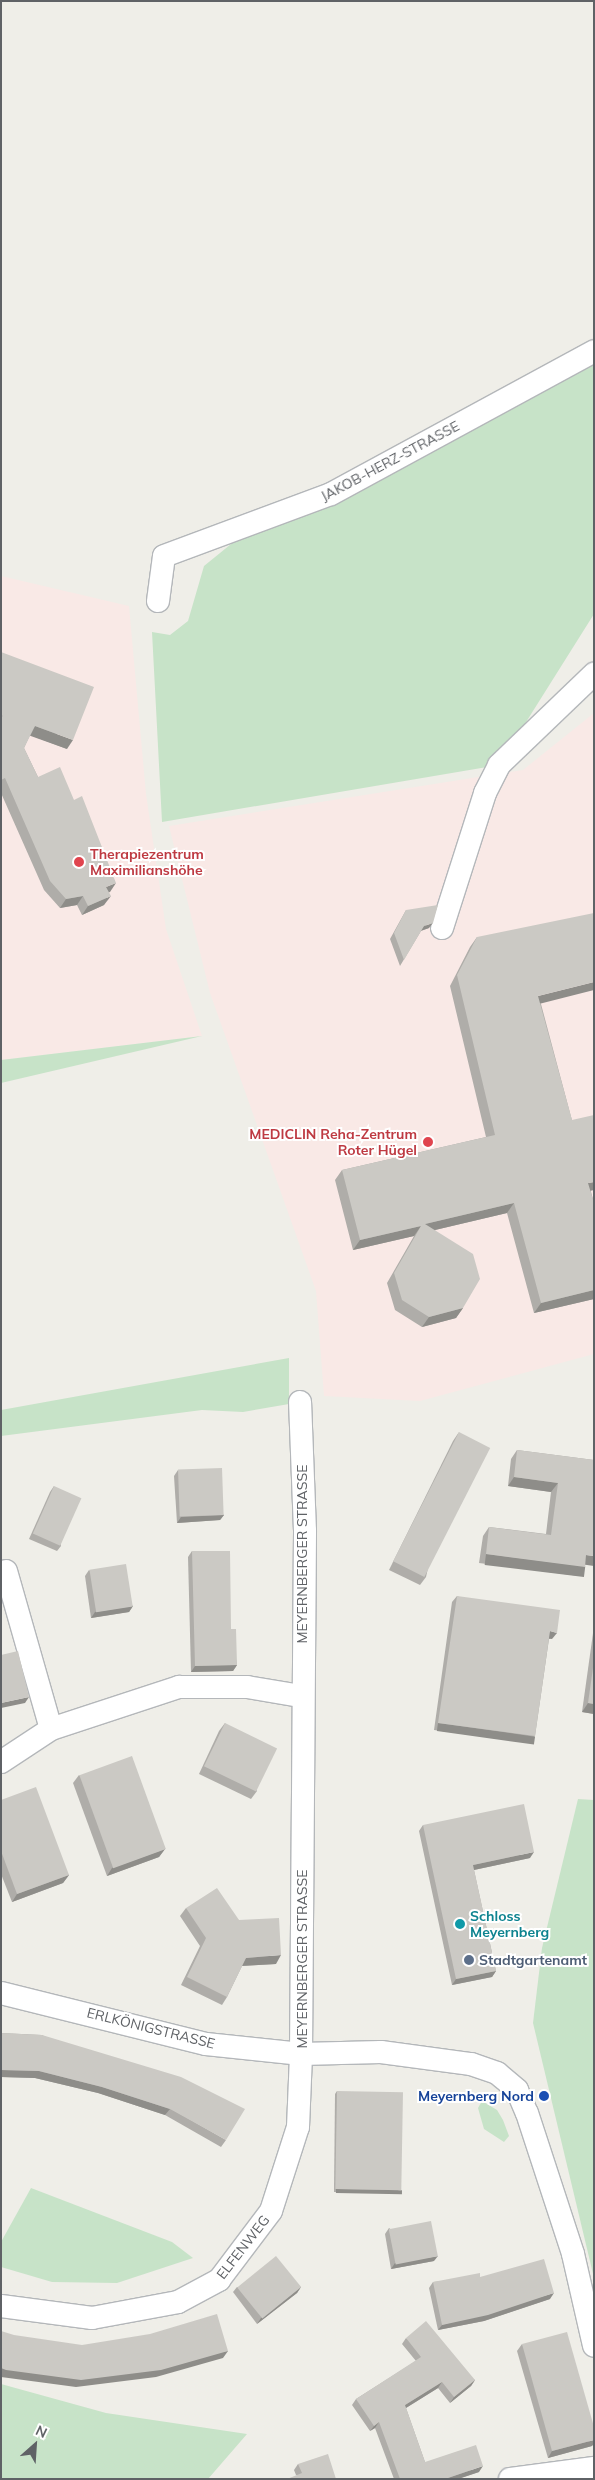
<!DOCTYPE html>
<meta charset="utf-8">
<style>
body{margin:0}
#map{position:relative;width:595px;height:2480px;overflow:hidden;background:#efeee8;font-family:Mulish,sans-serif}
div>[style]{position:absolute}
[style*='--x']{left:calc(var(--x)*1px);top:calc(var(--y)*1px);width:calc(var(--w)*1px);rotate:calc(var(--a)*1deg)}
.medical>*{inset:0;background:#f9e9e6}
.green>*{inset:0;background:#c7e3c8}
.roads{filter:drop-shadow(1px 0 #b4b7ba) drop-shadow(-1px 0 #b4b7ba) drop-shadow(0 1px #b4b7ba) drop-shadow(0 -1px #b4b7ba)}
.minor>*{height:22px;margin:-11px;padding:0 11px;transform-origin:11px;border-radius:11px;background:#fff}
.wall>*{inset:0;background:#afada9}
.shaded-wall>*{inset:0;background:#8e8d89;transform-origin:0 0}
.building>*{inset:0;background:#cbc9c4;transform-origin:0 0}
.dots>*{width:14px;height:14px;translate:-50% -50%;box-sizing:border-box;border:2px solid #fff;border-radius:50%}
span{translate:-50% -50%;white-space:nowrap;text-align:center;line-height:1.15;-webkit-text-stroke:4px #fff;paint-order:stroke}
.street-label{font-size:14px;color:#5f6266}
.health-label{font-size:14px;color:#be3a42;font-weight:700}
.left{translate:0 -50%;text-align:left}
.right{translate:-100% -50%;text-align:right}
.culture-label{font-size:14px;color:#0d838f;font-weight:700}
.service-label{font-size:14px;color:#4e5e75;font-weight:700}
.transit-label{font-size:14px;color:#164399;font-weight:700}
.frame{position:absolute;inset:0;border:2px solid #5f6266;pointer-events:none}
.north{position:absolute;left:10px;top:2420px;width:50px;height:50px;-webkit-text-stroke:4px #fff;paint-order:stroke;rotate:26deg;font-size:14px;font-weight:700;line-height:20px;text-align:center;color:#5f6266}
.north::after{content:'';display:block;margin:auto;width:18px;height:22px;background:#5f6266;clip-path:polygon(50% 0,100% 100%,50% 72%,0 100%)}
</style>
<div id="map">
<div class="medical">
<i style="clip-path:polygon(1px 576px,129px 606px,146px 794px,166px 929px,202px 1036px,1px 1060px)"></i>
<i style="clip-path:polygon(594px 713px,594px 1354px,420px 1401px,324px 1396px,316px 1291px,210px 993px,169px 826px,523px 770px)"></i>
</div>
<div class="green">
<i style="clip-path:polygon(594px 351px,594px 614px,499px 765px,162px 822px,152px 632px,170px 635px,188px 621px,204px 566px,258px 522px)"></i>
<i style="clip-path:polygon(202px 1036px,1px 1083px,1px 1060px)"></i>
<i style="clip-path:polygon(289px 1358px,289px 1404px,243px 1412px,202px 1410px,1px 1436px,1px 1410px)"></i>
<i style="clip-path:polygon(578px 1799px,594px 1800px,594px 2278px,533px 2023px,542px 1948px)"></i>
<i style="clip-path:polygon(482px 2101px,497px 2110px,503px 2120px,509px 2136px,504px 2142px,484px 2129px,478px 2108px)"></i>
<i style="clip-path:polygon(31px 2188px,172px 2242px,193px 2258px,117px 2283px,52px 2282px,1px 2267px,1px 2242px)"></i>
<i style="clip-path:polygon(1px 2384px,106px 2413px,247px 2434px,208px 2479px,1px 2479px)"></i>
</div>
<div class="roads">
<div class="minor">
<i style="--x:158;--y:601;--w:45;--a:-82.4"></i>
<i style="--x:164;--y:556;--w:178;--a:-20.4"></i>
<i style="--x:331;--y:494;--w:299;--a:-28.5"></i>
<i style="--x:442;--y:928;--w:142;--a:-72.3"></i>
<i style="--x:485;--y:793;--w:31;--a:-63"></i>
<i style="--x:499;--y:765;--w:132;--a:-43.8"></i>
<i style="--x:6;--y:1571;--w:164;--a:74.1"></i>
<i style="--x:1;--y:1762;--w:60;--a:-33.4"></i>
<i style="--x:51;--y:1729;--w:135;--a:-18.2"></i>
<i style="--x:179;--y:1687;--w:68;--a:0"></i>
<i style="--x:247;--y:1687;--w:55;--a:9.5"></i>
<i style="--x:1;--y:1993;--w:211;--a:14"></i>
<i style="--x:206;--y:2044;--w:96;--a:6"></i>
<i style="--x:301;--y:2054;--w:80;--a:-1.4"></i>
<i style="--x:381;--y:2052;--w:91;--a:7.6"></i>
<i style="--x:471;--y:2064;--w:28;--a:19"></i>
<i style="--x:497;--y:2073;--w:26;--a:40"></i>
<i style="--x:517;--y:2090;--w:25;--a:67"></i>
<i style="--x:527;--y:2113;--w:148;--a:71.9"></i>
<i style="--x:573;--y:2254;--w:94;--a:77.1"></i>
<i style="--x:1;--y:2306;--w:92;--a:7.5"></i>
<i style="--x:92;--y:2318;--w:87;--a:-10.5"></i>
<i style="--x:178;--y:2302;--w:47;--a:-28.2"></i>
<i style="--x:219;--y:2280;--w:86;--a:-53"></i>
<i style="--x:271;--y:2211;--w:88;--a:-72.2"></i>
<i style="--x:298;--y:2127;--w:73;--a:-87.6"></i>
<i style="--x:301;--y:2054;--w:523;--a:-89.56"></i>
<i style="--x:305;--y:1531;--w:129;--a:-92.2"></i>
<i style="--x:510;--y:2479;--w:85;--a:-7.5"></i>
</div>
</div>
<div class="wall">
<i style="clip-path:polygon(1px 652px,67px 749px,30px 735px,24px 748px,38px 777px,110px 892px,109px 892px,104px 905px,82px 915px,77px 905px,60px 908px,44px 890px,1px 793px)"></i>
<i style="clip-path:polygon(406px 910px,429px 928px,421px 931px,400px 966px,390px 939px)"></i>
<i style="clip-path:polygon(477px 937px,541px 1004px,594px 1203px,594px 1299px,534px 1313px,507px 1213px,435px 1230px,463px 1308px,456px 1318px,422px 1327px,395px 1310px,387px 1283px,414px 1236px,353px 1250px,335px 1180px,342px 1170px,486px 1137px,450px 986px,470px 947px)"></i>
<i style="clip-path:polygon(459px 1432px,426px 1577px,420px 1585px,389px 1570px,453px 1441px)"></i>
<i style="clip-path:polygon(517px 1450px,594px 1460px,585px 1567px,579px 1576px,479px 1563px,483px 1536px,489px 1527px,546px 1534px,551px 1492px,508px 1486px,511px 1459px)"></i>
<i style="clip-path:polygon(178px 1470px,224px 1515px,220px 1520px,177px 1523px,174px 1476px)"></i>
<i style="clip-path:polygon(54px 1486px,61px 1546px,57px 1551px,29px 1539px,50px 1492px)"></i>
<i style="clip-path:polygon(192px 1551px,231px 1629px,237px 1665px,233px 1671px,191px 1672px,188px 1557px)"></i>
<i style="clip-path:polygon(89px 1570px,133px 1606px,129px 1612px,91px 1618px,85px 1576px)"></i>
<i style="clip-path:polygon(457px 1596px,552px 1639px,549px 1639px,535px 1736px,530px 1743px,434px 1730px,452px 1602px)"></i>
<i style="clip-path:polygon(594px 1626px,594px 1714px,582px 1712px)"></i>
<i style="clip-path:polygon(225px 1723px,257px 1791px,251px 1799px,199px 1774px,219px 1731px)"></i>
<i style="clip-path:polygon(79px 1775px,165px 1849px,159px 1857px,107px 1876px,73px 1783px)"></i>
<i style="clip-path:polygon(1px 1800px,69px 1875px,63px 1883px,12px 1902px,1px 1874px)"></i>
<i style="clip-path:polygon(423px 1825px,530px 1858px,474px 1870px,496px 1971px,492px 1977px,452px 1985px,419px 1831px)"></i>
<i style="clip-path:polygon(186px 1908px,239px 1920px,276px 1964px,242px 1966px,227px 1997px,222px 2005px,181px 1985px,200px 1946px,180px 1916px)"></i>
<i style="clip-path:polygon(1px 2033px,42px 2035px,226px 2140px,221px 2147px,165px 2115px,98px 2093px,35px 2078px,1px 2077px)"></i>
<i style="clip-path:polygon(337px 2091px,400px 2193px,334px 2192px,335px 2094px)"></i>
<i style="clip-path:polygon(389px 2228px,434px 2261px,391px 2269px,385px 2234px)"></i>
<i style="clip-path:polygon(480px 2277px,550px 2299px,484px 2321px,438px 2330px,429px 2288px,433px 2282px)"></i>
<i style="clip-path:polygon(237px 2287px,301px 2287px,297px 2293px,257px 2324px,233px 2292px)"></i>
<i style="clip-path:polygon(406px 2338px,475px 2380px,471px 2386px,450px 2403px,438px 2388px,406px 2408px,425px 2462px,479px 2472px,458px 2479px,394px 2479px,375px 2428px,370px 2431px,352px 2405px,356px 2399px,416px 2361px,402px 2344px)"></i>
<i style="clip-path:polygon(522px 2344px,592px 2446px,548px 2458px,517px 2351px)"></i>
<i style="clip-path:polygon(298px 2464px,336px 2479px,296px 2475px,294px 2470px)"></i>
</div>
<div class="shaded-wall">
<i style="clip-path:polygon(35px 726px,73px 740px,67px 749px,28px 735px)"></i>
<i style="clip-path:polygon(116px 883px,110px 892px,100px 896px,106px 887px)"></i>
<i style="clip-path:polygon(83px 896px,77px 905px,60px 908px,66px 899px)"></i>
<i style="clip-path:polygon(111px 896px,104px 905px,82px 915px,88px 906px)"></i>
<i style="clip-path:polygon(433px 923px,429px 928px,420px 931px,424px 926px)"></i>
<i style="clip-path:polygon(594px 982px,594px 990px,531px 1006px,538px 996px)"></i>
<i style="clip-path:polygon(594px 1182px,594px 1190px,581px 1193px,588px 1183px)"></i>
<i style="clip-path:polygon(514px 1203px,507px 1213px,418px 1234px,425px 1224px)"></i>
<i style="clip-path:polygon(421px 1226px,414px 1236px,353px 1250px,360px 1240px)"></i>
<i style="clip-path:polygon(594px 1290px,594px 1299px,534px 1313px,541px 1303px)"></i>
<i style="clip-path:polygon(463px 1308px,456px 1318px,422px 1327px,429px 1317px)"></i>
<i style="clip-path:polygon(514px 1477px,558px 1483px,551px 1492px,508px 1486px)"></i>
<i style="clip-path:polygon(224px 1515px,220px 1520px,177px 1523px,181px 1517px)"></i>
<i style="left:486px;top:1554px;width:100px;height:11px;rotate:7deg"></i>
<i style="clip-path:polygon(586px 1555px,594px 1556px,594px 1566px,580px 1564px)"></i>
<i style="clip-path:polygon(133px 1606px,129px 1612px,91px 1618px,95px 1612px)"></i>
<i style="clip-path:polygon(550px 1631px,557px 1633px,552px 1639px,546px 1638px)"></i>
<i style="clip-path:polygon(237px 1665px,233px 1671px,191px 1672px,195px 1666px)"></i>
<i style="clip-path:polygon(29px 1697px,25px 1703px,1px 1708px,1px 1703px)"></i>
<i style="clip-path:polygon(588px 1703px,594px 1704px,594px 1714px,582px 1712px)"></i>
<i style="left:438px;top:1723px;width:98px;height:8px;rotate:8deg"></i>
<i style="clip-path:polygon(165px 1849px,159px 1857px,107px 1876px,112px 1868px)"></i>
<i style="clip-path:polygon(534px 1852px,530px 1858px,469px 1871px,473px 1865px)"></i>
<i style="clip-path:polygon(69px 1875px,63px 1883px,12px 1902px,17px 1894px)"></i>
<i style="clip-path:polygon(281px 1955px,276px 1964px,240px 1966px,246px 1958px)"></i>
<i style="clip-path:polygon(496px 1971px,492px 1977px,452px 1985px,456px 1979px)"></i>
<i style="clip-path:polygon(1px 2070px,39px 2071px,102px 2087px,170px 2109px,165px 2115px,98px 2093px,35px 2078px,1px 2077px)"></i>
<i style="left:336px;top:2189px;width:66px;height:4px;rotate:1deg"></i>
<i style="clip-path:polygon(438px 2256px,434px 2261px,391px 2269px,395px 2263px)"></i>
<i style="clip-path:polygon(301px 2287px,297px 2293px,257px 2324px,261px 2318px)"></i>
<i style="clip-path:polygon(554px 2293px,550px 2299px,484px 2321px,438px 2330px,442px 2325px)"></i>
<i style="clip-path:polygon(228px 2351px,223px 2358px,156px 2377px,76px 2387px,1px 2377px,1px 2368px)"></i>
<i style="clip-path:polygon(475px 2380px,471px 2386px,450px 2403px,454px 2397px)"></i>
<i style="clip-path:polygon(442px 2382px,438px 2388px,401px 2411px,405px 2405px)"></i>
<i style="clip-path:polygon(379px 2422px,375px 2428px,370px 2431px,374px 2426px)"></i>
<i style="clip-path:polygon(594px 2440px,594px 2444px,592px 2446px,548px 2458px,552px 2451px)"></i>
<i style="clip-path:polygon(483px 2466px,479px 2472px,458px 2479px,445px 2479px)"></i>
</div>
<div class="building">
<i style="clip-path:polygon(1px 652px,94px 687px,73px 740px,35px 726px,24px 748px,38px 777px,60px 767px,74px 800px,82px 796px,116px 883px,106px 887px,111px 896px,88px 906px,83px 896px,66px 899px,50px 881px,5px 778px,1px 780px,1px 717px,3px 716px,1px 715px)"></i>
<i style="clip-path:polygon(438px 905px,433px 923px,424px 926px,404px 960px,394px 933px,406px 910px)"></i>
<i style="clip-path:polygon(594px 913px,594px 982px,538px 996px,572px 1120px,594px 1115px,594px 1182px,588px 1183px,594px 1203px,594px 1290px,541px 1303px,514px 1203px,425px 1224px,473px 1254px,480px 1279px,463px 1308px,429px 1317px,402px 1300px,394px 1273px,421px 1226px,360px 1240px,342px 1170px,495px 1135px,457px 975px,477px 937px)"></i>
<i style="left:459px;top:1432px;width:35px;height:145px;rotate:27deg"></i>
<i style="clip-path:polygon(517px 1450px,594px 1460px,594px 1556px,586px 1555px,585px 1567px,486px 1554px,489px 1527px,551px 1535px,558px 1483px,514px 1477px)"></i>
<i style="left:222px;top:1468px;width:47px;height:44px;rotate:88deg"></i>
<i style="left:54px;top:1486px;width:30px;height:52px;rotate:24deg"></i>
<i style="clip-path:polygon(192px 1551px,230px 1551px,231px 1629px,236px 1629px,237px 1665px,195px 1666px)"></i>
<i style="left:126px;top:1564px;width:43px;height:37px;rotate:81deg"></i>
<i style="clip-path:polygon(457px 1596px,560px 1610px,557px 1633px,550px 1631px,535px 1736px,438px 1723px)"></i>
<i style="clip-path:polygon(18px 1651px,29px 1697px,1px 1703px,1px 1655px)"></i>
<i style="clip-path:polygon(594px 1661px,594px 1704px,588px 1703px)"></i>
<i style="left:225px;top:1723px;width:58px;height:48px;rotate:26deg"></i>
<i style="left:132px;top:1756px;width:99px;height:56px;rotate:70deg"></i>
<i style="clip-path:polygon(36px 1787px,69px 1875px,17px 1894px,1px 1851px,1px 1800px)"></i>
<i style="clip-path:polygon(524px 1804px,534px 1852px,473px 1865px,496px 1971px,456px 1979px,423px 1825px)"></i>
<i style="clip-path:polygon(217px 1888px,239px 1920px,279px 1918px,281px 1955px,246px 1958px,227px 1997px,187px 1977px,206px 1938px,186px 1908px)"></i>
<i style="clip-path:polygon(1px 2033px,42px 2035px,181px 2077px,245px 2109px,226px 2140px,170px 2109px,102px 2087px,39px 2071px,1px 2070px)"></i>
<i style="left:337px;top:2091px;width:66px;height:98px;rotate:1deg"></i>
<i style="left:431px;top:2221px;width:36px;height:43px;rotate:79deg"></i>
<i style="left:276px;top:2256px;width:40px;height:50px;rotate:51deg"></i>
<i style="clip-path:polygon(544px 2259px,554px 2293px,488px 2315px,442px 2325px,433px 2282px,480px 2273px,480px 2277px)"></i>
<i style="clip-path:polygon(217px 2314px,228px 2351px,161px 2370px,81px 2380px,6px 2370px,1px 2368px,1px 2331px,14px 2335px,82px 2345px,150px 2334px)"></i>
<i style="clip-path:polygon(426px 2321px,475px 2380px,454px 2397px,442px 2382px,405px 2405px,425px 2462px,476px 2445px,483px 2466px,445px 2479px,400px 2479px,379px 2422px,374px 2426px,356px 2399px,421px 2357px,406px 2338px)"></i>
<i style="clip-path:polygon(567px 2332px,594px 2427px,594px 2440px,552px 2451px,522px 2344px)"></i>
<i style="clip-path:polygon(328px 2454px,336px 2479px,287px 2479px,302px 2473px,298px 2464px)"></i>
</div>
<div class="dots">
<i style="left:79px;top:862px;background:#e0444e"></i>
<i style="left:428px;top:1142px;background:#e0444e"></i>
<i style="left:460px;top:1924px;background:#0f9aa8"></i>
<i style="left:469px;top:1960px;background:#5c6f8a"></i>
<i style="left:544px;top:2096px;background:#1a4fb4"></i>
</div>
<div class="street-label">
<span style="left:390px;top:461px;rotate:-28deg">JAKOB-HERZ-STRASSE</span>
<span style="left:302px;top:1554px;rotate:-90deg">MEYERNBERGER STRASSE</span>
<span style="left:302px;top:1959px;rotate:-90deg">MEYERNBERGER STRASSE</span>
<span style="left:151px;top:2028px;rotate:14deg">ERLKÖNIGSTRASSE</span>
<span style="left:243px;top:2247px;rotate:-52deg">ELFENWEG</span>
</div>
<div class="health-label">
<span class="left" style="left:90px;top:862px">Therapiezentrum<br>Maximilianshöhe</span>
<span class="right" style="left:417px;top:1142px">MEDICLIN Reha-Zentrum<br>Roter Hügel</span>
</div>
<div class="culture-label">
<span class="left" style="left:470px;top:1924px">Schloss<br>Meyernberg</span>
</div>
<div class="service-label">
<span class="left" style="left:479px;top:1960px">Stadtgartenamt</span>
</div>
<div class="transit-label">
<span class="right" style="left:534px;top:2096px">Meyernberg Nord</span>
</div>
<div class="frame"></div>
<div class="north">N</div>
</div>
